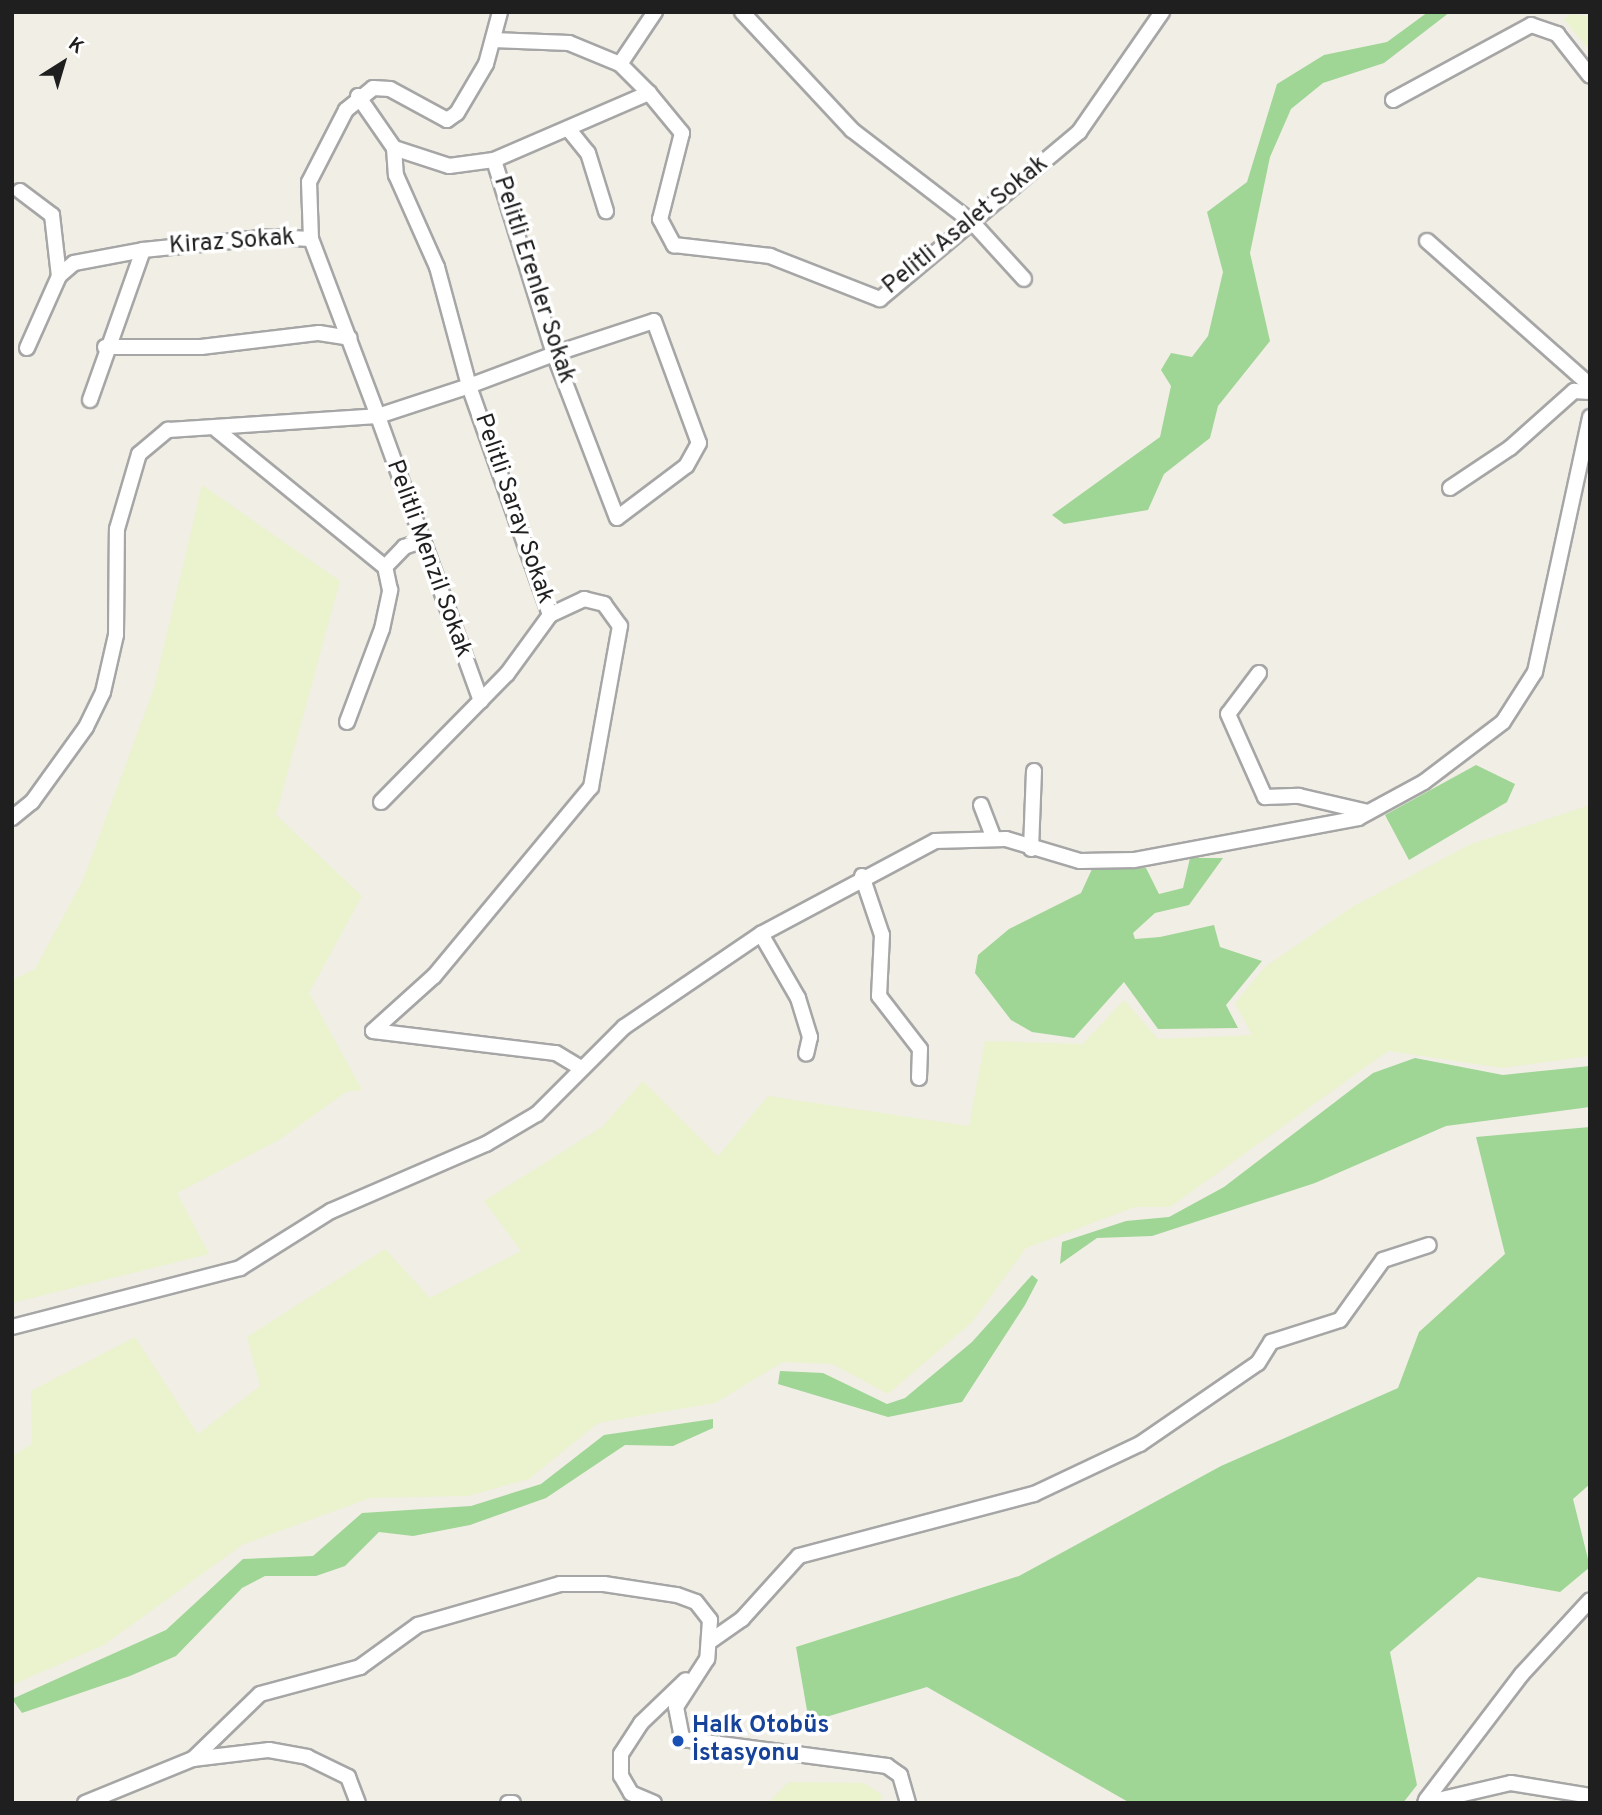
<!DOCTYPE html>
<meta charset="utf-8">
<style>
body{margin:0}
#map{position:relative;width:1602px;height:1815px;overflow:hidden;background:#f1efe5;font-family:Overpass,sans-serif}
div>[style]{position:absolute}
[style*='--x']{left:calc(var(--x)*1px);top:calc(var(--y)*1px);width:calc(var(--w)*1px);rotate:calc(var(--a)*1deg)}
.farmland>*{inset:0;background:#eaf2ce}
.forest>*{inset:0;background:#9fd595}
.roads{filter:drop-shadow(2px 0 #a6a6a6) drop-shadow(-2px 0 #a6a6a6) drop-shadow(0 2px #a6a6a6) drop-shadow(0 -2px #a6a6a6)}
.minor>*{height:14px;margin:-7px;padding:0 7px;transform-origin:7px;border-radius:7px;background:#fff}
.dots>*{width:19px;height:19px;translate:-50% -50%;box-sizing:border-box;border:4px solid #fff;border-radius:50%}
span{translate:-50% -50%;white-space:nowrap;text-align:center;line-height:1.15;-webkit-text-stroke:7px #fff;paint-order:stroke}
.street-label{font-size:24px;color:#1f1f1f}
.transit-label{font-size:24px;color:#164399;font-weight:700}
.left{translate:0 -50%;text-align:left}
.frame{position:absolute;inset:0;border:14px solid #1f1f1f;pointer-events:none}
.north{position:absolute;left:28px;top:28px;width:70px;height:70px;-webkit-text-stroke:5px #fff;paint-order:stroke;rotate:37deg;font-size:19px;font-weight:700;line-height:28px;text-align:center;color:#1f1f1f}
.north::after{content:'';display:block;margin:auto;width:24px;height:32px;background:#1f1f1f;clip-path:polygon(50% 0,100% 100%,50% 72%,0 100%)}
</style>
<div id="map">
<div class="farmland">
<i style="clip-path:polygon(1570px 14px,1590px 16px,1590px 51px,1564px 19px)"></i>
<i style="clip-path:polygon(202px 485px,340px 581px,276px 815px,362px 896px,309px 993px,362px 1090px,346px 1092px,279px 1140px,177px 1193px,209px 1254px,12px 1303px,12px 980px,35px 969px,83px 880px,154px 688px)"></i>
<i style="clip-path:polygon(1590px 805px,1590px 1056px,1502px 1068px,1388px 1051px,1170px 1207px,1135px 1207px,1026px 1248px,972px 1322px,888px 1394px,832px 1364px,783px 1362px,715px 1403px,598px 1423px,529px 1479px,468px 1496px,370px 1498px,242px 1545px,104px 1645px,12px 1685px,12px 1456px,32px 1444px,31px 1391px,135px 1337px,198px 1434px,260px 1386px,247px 1337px,385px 1249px,430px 1298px,521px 1251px,484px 1201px,602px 1127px,643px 1081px,718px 1156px,768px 1096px,969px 1126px,985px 1041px,1083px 1044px,1124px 1000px,1158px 1039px,1252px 1035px,1235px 1003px,1265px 967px,1352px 907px,1471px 844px)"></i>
<i style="clip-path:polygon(789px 1782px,864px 1783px,882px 1795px,880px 1803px,768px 1803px)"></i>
</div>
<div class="forest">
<i style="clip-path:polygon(1428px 12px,1450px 12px,1384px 63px,1323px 83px,1291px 109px,1270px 157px,1250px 253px,1270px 341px,1218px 406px,1210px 438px,1164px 474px,1148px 510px,1064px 524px,1052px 515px,1160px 437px,1171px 386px,1161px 370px,1171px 353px,1192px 357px,1208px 336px,1223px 272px,1207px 212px,1247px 182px,1277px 84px,1324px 55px,1387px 42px)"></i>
<i style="clip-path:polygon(1476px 765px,1515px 784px,1507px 802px,1409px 860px,1385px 815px)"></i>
<i style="clip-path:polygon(1190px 858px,1223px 858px,1189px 905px,1155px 913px,1133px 933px,1135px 939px,1160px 937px,1214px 925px,1220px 947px,1262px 961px,1226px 1005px,1238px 1028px,1158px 1029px,1124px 982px,1074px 1038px,1032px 1032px,1011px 1020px,975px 973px,978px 955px,1009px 929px,1081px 893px,1092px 869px,1146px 868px,1159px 894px,1183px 888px)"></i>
<i style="clip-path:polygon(1415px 1058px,1503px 1075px,1590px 1066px,1590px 1107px,1446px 1126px,1315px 1183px,1152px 1236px,1097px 1238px,1060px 1264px,1062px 1242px,1126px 1221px,1169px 1217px,1224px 1187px,1373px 1073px)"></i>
<i style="clip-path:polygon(1590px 1127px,1590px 1484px,1573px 1499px,1590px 1567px,1560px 1592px,1478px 1577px,1390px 1652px,1417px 1785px,1403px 1803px,1130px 1803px,927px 1687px,809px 1722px,796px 1647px,1019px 1576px,1221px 1466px,1398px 1388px,1419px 1332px,1505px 1254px,1476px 1137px)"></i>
<i style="clip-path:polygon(1032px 1275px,1038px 1280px,1025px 1305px,962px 1402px,888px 1417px,778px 1384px,780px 1371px,823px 1373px,887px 1404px,905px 1398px,972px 1342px)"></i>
<i style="clip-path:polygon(713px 1419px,713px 1428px,673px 1446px,625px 1445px,546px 1498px,470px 1525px,413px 1536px,379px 1532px,345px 1566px,316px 1576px,265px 1576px,242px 1588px,176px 1656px,130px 1676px,22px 1713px,12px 1699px,166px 1630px,243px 1559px,313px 1556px,362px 1513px,471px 1506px,541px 1484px,604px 1435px)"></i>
</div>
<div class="roads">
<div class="minor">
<i style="--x:742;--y:12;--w:161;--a:47"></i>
<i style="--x:852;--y:130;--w:151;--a:37.5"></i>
<i style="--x:972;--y:222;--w:77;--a:47.6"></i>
<i style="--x:493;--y:40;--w:76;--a:2.3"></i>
<i style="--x:569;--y:43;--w:55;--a:22.4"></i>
<i style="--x:620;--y:64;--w:41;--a:45"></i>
<i style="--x:649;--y:93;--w:52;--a:50.5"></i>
<i style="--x:682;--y:133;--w:89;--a:104.3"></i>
<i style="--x:660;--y:219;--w:30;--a:62"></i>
<i style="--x:674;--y:245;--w:97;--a:6.5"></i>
<i style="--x:770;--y:256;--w:118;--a:21.4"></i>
<i style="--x:880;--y:299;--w:260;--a:-40"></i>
<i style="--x:1079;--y:132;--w:146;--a:-55.3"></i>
<i style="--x:620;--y:64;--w:63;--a:-56.1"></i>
<i style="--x:358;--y:96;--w:63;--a:55.3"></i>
<i style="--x:394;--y:148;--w:27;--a:86"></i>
<i style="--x:396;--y:175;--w:101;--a:66"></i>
<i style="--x:437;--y:267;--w:123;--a:74.9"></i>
<i style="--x:469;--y:386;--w:243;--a:70.5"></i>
<i style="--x:1393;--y:100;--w:157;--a:-28.5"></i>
<i style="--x:1531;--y:25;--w:28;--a:19"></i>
<i style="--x:1557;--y:34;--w:53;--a:51.8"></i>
<i style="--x:570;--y:131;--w:28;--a:51"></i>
<i style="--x:588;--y:153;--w:61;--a:72.8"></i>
<i style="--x:394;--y:148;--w:58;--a:18.1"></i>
<i style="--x:449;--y:166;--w:45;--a:-7.6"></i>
<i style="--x:20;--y:191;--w:40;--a:37"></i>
<i style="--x:52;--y:215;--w:61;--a:83.5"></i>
<i style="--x:1427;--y:241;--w:217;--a:41.5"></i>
<i style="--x:105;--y:347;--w:96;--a:0"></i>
<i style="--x:201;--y:347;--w:119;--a:-6.8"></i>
<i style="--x:319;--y:333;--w:31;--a:9"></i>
<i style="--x:27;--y:348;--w:79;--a:-66"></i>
<i style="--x:59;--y:276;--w:20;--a:-41"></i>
<i style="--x:74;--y:263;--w:70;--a:-10.7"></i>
<i style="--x:90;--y:400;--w:159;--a:-70.5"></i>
<i style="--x:143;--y:250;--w:128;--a:-5.8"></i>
<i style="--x:270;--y:237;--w:41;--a:2.8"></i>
<i style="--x:217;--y:430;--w:217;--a:39.2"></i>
<i style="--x:1450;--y:488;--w:72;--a:-33.7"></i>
<i style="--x:1510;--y:448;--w:86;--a:-41.7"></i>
<i style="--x:1574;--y:391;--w:16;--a:4"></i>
<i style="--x:550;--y:615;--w:38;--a:-25"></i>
<i style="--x:584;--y:599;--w:21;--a:14"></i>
<i style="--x:604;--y:604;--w:27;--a:54"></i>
<i style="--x:620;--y:626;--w:164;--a:100.2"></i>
<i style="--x:591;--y:787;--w:246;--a:129.7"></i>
<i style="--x:434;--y:976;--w:82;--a:138"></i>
<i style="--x:373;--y:1031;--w:184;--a:6.9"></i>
<i style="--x:556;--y:1053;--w:29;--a:31"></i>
<i style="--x:1259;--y:673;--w:51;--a:127.1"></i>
<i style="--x:1228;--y:714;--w:91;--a:66"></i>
<i style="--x:1265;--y:797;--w:34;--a:-2"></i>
<i style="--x:1299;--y:796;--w:71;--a:13.1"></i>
<i style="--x:481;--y:701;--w:303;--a:-109.9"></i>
<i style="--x:378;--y:416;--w:96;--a:-18.2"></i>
<i style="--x:469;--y:386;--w:91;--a:-20.6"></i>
<i style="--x:554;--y:354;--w:105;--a:-18.3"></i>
<i style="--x:654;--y:321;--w:130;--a:69.8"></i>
<i style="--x:699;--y:443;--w:26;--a:119"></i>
<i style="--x:686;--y:466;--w:86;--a:143"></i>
<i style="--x:617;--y:518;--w:176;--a:-111"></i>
<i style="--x:554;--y:354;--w:203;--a:-107.2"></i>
<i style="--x:494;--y:160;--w:169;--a:-23.4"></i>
<i style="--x:347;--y:722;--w:99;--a:-69.4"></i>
<i style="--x:382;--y:629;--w:40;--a:-78"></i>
<i style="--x:390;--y:590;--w:24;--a:-102"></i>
<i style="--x:385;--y:567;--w:28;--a:-46"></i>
<i style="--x:404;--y:547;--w:18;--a:-19"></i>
<i style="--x:381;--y:802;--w:180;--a:-45.5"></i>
<i style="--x:507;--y:674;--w:73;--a:-53.9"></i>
<i style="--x:981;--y:805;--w:36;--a:69"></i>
<i style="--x:12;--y:818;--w:26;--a:-39"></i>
<i style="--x:32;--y:802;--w:92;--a:-54.2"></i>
<i style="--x:86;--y:727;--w:39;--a:-64"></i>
<i style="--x:103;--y:692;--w:58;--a:-77.2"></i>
<i style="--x:116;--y:635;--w:106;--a:-89.5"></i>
<i style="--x:117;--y:529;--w:78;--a:-73.7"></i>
<i style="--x:139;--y:454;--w:38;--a:-40"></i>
<i style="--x:168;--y:430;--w:210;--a:-3.8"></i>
<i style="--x:378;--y:416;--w:189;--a:-110.7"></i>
<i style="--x:311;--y:239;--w:57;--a:-92"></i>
<i style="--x:309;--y:182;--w:81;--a:-62.8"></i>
<i style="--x:346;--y:110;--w:35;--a:-39"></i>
<i style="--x:373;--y:88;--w:17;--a:3"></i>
<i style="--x:390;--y:89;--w:65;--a:28.5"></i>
<i style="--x:447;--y:120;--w:12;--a:-35"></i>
<i style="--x:457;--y:113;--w:57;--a:-59.4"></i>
<i style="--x:486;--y:64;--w:54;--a:-74.9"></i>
<i style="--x:1031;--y:849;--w:78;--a:-87.8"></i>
<i style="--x:862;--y:876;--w:62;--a:71.3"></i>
<i style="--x:882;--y:935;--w:61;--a:92.8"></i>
<i style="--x:879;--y:996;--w:67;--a:52.3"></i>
<i style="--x:920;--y:1049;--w:29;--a:92"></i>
<i style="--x:761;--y:934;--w:74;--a:60"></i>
<i style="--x:798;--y:998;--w:41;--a:72.9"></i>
<i style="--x:810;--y:1037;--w:17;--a:103"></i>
<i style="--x:12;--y:1327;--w:236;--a:-14.5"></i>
<i style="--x:240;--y:1268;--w:107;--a:-32.1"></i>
<i style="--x:331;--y:1211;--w:169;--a:-23.4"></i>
<i style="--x:486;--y:1144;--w:59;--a:-30.5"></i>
<i style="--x:537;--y:1114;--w:123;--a:-45"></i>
<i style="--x:624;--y:1027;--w:166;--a:-34.2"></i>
<i style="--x:761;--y:934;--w:197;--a:-28.1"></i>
<i style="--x:935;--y:841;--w:71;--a:-1.6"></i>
<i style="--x:1006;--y:839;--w:77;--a:16.6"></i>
<i style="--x:1080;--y:861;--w:54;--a:-1.1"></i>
<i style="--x:1134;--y:860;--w:228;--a:-10.6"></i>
<i style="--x:1358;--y:818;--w:75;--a:-28.6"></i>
<i style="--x:1424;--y:782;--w:99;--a:-37.2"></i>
<i style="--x:1503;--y:722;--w:59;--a:-57.4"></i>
<i style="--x:1535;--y:672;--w:261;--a:-77.8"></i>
<i style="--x:712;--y:1640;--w:37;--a:-35"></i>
<i style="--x:742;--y:1619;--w:85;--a:-47.9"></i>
<i style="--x:799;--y:1556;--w:243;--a:-14.8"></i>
<i style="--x:1034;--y:1494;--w:117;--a:-25.3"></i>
<i style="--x:1140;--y:1444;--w:143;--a:-34.5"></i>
<i style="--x:1258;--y:1363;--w:25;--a:-58"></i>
<i style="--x:1271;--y:1342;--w:72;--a:-17.7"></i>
<i style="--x:1340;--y:1320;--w:74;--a:-54.4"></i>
<i style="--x:1383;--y:1260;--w:48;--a:-18.1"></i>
<i style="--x:193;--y:1759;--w:77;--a:-6.8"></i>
<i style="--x:269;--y:1750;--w:39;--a:10"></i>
<i style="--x:307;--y:1757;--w:46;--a:26"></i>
<i style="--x:348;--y:1777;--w:28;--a:69"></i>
<i style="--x:1426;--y:1800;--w:158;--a:-52.7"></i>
<i style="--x:1522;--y:1674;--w:100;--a:-47.4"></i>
<i style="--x:85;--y:1803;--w:117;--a:-22.2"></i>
<i style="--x:193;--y:1759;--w:93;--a:-44.1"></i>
<i style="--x:260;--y:1694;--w:104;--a:-15.1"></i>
<i style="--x:360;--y:1667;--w:72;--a:-35.9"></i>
<i style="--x:418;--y:1625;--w:148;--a:-16.1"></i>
<i style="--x:560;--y:1584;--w:44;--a:0"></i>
<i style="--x:604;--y:1584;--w:74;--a:8.6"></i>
<i style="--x:677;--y:1595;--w:20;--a:20"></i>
<i style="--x:696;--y:1602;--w:23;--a:52"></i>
<i style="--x:710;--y:1620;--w:39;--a:94"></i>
<i style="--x:707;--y:1659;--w:57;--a:122.9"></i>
<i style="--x:676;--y:1707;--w:33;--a:79"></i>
<i style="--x:682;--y:1739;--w:207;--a:7.5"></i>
<i style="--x:887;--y:1766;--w:16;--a:35"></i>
<i style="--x:900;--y:1775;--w:29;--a:74"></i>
<i style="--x:508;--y:1803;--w:5;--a:0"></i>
<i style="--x:654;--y:1803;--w:25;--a:-157"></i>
<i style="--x:631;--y:1793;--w:20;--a:-120"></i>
<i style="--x:621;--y:1776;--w:22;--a:-90"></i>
<i style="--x:621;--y:1754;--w:37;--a:-57"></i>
<i style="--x:641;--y:1723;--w:62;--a:-43.7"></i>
<i style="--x:1425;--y:1803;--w:88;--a:-13.1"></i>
<i style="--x:1511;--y:1783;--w:80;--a:9.3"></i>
</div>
</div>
<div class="dots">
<i style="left:678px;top:1741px;background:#1a4fb4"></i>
</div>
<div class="street-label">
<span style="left:966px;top:226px;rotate:-39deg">Pelitli Asalet Sokak</span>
<span style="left:232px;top:243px;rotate:-4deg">Kiraz Sokak</span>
<span style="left:533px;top:280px;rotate:72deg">Pelitli Erenler Sokak</span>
<span style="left:513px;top:509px;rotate:71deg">Pelitli Saray Sokak</span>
<span style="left:428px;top:559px;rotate:70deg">Pelitli Menzil Sokak</span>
</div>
<div class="transit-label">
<span class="left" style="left:692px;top:1741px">Halk Otobüs<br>İstasyonu</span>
</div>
<div class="frame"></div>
<div class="north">K</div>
</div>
